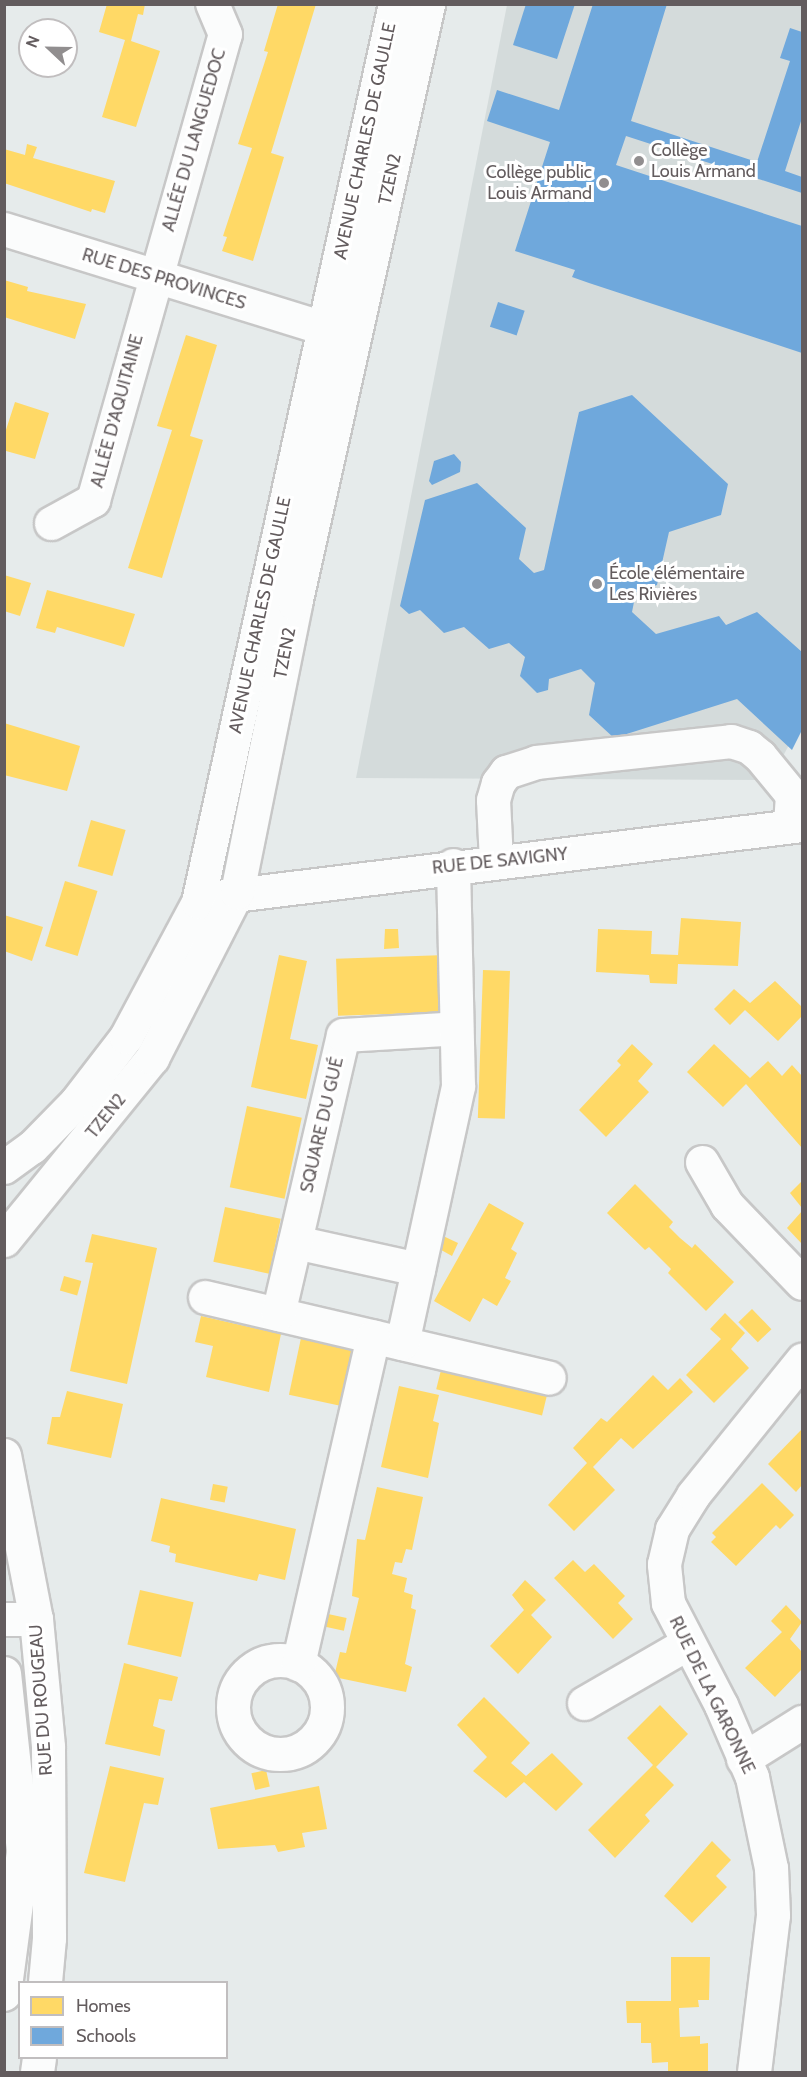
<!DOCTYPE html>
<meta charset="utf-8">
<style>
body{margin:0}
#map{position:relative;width:807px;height:2077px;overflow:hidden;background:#e6ebeb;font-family:Cabin,sans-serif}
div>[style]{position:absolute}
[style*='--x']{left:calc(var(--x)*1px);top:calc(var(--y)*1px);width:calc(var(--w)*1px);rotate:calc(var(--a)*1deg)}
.education>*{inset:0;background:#d4dbdb}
.homes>*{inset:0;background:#ffd966;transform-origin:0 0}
.schools>*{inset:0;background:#6fa8dc;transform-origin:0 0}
.roads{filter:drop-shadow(2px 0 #c7c7c7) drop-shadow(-2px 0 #c7c7c7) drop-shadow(0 2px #c7c7c7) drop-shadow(0 -2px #c7c7c7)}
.minor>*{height:33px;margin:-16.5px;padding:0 16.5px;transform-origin:16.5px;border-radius:16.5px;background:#fbfcfc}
.minor>.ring{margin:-16.5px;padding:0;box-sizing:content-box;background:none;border:33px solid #fbfcfc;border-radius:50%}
.dots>*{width:16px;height:16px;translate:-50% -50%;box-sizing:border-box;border:3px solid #fff;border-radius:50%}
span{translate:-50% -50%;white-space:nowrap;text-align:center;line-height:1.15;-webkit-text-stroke:6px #fff;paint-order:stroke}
.street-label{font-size:18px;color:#635c5e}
.poi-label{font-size:18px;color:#635c5e}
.left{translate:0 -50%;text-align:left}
.right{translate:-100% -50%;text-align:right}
.frame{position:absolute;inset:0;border:6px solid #635c5e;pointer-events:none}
.legend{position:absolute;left:18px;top:1981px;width:210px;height:78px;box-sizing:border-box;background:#fff;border:2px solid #c1bebf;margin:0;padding:8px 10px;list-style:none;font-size:18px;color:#635c5e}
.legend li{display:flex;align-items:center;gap:12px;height:30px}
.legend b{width:30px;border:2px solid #c1bebf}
.north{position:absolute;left:18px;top:18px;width:60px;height:60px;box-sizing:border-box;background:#fff;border:2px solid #c1bebf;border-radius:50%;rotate:292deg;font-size:16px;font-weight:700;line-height:24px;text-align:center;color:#635c5e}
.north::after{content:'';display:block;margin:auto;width:21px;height:27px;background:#918e8f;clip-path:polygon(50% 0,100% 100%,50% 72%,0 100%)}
</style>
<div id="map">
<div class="education">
<i style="clip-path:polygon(507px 5px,802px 5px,802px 721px,770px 780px,356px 778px)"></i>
</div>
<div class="homes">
<i style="clip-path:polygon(107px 4px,145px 4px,143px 15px,138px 14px,131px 41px,160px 51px,136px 127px,102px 117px,125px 40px,99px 32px)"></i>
<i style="clip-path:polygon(278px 4px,316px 4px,271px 153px,284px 157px,253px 261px,222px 251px,227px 237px,223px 236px,252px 148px,238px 144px,268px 52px,264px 51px)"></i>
<i style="clip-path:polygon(27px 144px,37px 147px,33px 158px,115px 181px,105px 213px,92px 209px,91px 212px,4px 183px,4px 149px,25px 155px)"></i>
<i style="clip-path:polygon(4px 280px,28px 287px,27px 291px,86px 304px,75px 339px,4px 317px)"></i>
<i style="clip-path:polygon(186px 335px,217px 345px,190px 436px,203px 440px,162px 578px,128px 568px,172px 430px,157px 426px)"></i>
<i style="clip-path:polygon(15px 402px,49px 413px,35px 459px,6px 451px,4px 455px,4px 436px)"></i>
<i style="clip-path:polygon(4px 575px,31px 583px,20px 616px,4px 611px)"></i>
<i style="clip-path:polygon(47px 590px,135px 614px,124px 647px,57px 627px,55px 633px,36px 628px)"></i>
<i style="clip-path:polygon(4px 723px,80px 746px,67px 791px,4px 775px)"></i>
<i style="left:91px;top:820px;width:36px;height:48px;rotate:16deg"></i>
<i style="left:65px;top:881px;width:34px;height:68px;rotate:17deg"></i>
<i style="clip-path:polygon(4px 915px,43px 927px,32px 961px,4px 951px)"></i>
<i style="clip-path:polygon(681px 918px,741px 922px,738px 966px,678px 964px,677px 984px,650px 983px,649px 975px,596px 972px,598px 929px,652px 931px,651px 954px,678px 955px)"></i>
<i style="clip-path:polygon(385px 929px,398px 929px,399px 948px,384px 949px)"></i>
<i style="clip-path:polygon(279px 955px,307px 961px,290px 1039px,318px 1045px,306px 1099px,251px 1087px)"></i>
<i style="left:446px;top:955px;width:57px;height:110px;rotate:88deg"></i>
<i style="left:483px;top:970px;width:27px;height:148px;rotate:2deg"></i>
<i style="clip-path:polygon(775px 981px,802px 1007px,802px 1016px,778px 1041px,745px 1010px,730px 1025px,714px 1009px,734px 989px,750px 1003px)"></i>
<i style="clip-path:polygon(632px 1044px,653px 1064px,638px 1081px,649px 1092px,606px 1137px,579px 1110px,621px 1065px,617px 1061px)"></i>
<i style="clip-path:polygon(714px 1044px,750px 1078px,768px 1061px,782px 1076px,792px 1065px,802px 1076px,802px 1148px,746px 1084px,723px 1107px,687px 1072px)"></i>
<i style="left:247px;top:1106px;width:56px;height:83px;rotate:12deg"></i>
<i style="clip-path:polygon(802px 1181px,802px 1208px,790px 1193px)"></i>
<i style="clip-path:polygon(635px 1184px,673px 1222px,669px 1227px,680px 1238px,692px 1248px,695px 1244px,734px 1282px,706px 1311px,668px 1273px,671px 1269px,649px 1247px,645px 1250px,607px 1213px)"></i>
<i style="clip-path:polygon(489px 1203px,524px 1223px,511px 1249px,517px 1253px,505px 1278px,511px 1281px,497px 1306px,483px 1298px,470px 1322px,434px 1301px)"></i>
<i style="left:225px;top:1207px;width:57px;height:56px;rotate:12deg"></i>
<i style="clip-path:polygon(802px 1211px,802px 1244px,787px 1228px)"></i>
<i style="clip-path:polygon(92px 1234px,157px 1248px,127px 1384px,70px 1371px,93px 1263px,85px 1262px)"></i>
<i style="clip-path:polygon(441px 1235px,458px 1243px,452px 1256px,434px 1246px)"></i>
<i style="left:64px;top:1276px;width:18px;height:15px;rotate:16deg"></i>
<i style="left:752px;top:1309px;width:28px;height:19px;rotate:46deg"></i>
<i style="clip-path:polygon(725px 1313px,745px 1333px,731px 1349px,749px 1368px,714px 1403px,686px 1375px,721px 1339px,710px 1329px)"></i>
<i style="clip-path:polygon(201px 1316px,281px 1334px,269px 1392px,206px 1377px,213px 1346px,195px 1342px)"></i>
<i style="left:301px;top:1338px;width:56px;height:58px;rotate:12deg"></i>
<i style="left:443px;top:1362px;width:109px;height:28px;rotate:14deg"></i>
<i style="clip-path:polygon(653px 1375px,668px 1390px,680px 1378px,693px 1392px,633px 1449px,621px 1438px,593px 1467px,615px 1490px,574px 1531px,548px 1505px,587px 1463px,573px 1448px,601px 1418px,607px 1422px)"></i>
<i style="clip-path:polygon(399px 1386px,439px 1395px,433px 1421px,439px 1423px,428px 1478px,381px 1467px)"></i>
<i style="clip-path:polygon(67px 1391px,123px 1404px,111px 1458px,47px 1444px,52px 1417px,60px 1417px)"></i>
<i style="clip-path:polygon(802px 1429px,802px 1485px,796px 1492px,768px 1464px)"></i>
<i style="clip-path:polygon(762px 1483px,794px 1515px,780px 1529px,776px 1525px,736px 1566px,711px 1542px,716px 1537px,712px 1533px)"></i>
<i style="left:213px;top:1484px;width:15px;height:16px;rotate:11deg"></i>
<i style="clip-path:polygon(377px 1487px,423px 1497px,412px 1550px,406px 1549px,402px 1563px,395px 1562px,392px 1574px,407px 1578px,404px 1592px,413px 1595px,411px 1608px,416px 1610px,405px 1664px,412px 1667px,406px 1692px,334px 1677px,340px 1652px,346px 1653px,359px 1598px,352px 1596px,357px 1539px,365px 1540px)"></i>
<i style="clip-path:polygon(161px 1498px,296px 1529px,285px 1580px,259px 1574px,257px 1581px,175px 1562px,176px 1554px,169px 1552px,170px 1546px,151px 1541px)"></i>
<i style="clip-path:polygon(573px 1560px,585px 1572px,594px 1564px,625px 1596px,618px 1603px,633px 1619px,613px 1639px,554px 1578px)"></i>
<i style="clip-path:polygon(525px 1580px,546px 1600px,531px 1615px,552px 1637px,518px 1674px,490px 1646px,524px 1610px,512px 1595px)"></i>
<i style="left:140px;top:1590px;width:55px;height:56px;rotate:13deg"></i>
<i style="clip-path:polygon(786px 1605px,802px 1622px,790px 1639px,802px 1652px,802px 1669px,775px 1697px,745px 1668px,782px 1632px,771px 1621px)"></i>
<i style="left:328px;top:1614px;width:19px;height:13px;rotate:12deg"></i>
<i style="clip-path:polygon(124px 1663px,178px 1677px,172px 1701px,159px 1699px,153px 1726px,165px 1730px,160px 1756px,105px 1744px)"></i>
<i style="clip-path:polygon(484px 1697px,530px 1743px,511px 1763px,526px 1776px,552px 1753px,583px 1784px,556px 1811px,524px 1782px,506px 1798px,473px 1771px,487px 1757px,457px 1725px)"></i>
<i style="clip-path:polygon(660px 1705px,688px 1734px,656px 1767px,674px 1785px,645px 1815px,650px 1821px,615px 1858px,588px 1830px,653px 1765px,627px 1738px)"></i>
<i style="clip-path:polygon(110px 1766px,164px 1778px,158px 1805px,144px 1803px,125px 1882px,84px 1873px)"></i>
<i style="left:266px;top:1770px;width:17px;height:15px;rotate:77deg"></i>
<i style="clip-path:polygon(319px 1786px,327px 1829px,302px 1833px,305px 1847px,278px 1852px,275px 1845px,218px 1849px,210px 1808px)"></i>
<i style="clip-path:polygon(712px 1841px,731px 1860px,716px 1876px,727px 1887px,692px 1923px,664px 1896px)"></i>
<i style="clip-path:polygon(671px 1957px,710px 1957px,709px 2000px,698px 2000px,699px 2007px,679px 2008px,680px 2037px,700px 2036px,700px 2044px,708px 2043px,708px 2072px,668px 2072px,668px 2062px,652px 2063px,651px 2043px,641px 2043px,641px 2023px,627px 2023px,626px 2001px,671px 2001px)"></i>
</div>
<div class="schools">
<i style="clip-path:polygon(526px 4px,575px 4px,557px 59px,513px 45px)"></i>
<i style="clip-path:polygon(593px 4px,667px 4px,631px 121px,757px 162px,790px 61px,780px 58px,790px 28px,802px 32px,802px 118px,785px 171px,802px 177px,802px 193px,626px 136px,616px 165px,802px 226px,802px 353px,589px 283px,572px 277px,575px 270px,515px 251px,550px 142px,487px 121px,497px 90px,559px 110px)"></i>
<i style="left:498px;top:302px;width:28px;height:26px;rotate:18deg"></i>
<i style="clip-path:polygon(632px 395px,728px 484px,721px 515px,669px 532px,657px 585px,636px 592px,632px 612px,656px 634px,719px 616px,726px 625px,757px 612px,802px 652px,802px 730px,792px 750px,737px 699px,614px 738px,589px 715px,595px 683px,581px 669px,549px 679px,548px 690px,537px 693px,520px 676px,525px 657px,509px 643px,489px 649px,464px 627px,444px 633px,420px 610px,409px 614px,400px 606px,425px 500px,477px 483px,526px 528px,519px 559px,534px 573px,544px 570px,579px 412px)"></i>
<i style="clip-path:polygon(454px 454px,461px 462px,460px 472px,432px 485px,429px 481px,434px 461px)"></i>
</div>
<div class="roads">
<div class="minor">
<i style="--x:4;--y:229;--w:335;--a:17.2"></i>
<i style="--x:51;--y:523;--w:48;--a:-28.7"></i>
<i style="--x:93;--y:500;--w:484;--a:-74.2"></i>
<i style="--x:225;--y:34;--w:33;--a:-113"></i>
<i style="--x:496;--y:861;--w:61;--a:-92.8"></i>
<i style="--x:493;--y:800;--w:18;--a:-74"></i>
<i style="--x:498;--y:783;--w:14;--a:-54"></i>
<i style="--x:506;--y:772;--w:32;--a:-18"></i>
<i style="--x:536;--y:762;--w:196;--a:-6.1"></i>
<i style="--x:731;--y:741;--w:19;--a:18"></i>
<i style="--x:749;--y:747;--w:14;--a:39"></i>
<i style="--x:760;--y:756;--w:50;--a:50.6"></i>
<i style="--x:792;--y:795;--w:30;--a:94"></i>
<i style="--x:218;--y:897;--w:588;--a:-7.03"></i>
<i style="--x:702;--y:1162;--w:50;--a:59.8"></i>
<i style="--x:727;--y:1205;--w:108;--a:46.1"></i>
<i style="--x:4;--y:1167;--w:34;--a:-36"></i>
<i style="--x:32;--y:1147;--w:63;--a:-45.6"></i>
<i style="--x:76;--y:1102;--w:82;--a:-52.4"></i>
<i style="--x:126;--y:1037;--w:153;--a:-61.9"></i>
<i style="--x:198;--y:902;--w:919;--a:-77.63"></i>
<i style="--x:4;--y:1240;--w:235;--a:-50.9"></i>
<i style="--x:152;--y:1058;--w:186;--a:-62.9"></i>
<i style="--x:237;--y:892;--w:294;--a:-78.6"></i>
<i style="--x:295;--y:604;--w:615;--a:-77.5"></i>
<i style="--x:295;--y:1242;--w:126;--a:12.4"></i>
<i style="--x:205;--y:1297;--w:353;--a:13.2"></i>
<i style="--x:278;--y:1314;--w:286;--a:-76.9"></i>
<i style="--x:343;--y:1035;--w:101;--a:-3.4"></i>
<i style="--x:402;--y:1343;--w:263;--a:-77.7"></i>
<i style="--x:458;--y:1086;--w:221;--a:-91.3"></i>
<i style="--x:4;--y:1455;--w:167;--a:79"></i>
<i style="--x:36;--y:1619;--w:129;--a:84.6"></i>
<i style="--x:48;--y:1747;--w:191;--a:89.7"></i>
<i style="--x:49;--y:1938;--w:44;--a:95.2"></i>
<i style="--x:4;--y:1619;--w:32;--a:0"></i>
<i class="ring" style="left:233px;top:1660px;width:61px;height:61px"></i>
<i style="--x:298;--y:1664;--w:336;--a:-77.1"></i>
<i style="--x:4;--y:1673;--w:179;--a:83.9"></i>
<i style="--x:23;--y:1851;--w:144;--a:97.6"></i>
<i style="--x:584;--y:1703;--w:118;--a:-30"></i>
<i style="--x:743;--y:1759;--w:70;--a:-32.1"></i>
<i style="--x:37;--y:2072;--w:14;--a:-82"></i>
<i style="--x:754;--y:2072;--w:158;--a:-83.1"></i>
<i style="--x:773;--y:1915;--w:47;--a:-92.4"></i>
<i style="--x:771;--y:1868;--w:93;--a:-101.8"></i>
<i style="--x:752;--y:1777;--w:78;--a:-113.3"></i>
<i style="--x:721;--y:1705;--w:115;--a:-117.5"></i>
<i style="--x:668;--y:1603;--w:39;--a:-96"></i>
<i style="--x:664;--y:1564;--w:36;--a:-77"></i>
<i style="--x:672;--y:1529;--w:40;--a:-58"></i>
<i style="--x:693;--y:1495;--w:174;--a:-51.1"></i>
</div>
</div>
<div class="dots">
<i style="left:639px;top:161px;background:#918e8f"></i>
<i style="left:604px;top:183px;background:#918e8f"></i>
<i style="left:597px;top:584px;background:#918e8f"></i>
</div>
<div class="street-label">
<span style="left:194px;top:140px;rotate:-74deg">ALLÉE DU LANGUEDOC</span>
<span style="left:365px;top:141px;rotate:-78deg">AVENUE CHARLES DE GAULLE</span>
<span style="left:390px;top:179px;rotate:-78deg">TZEN2</span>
<span style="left:164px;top:279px;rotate:17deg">RUE DES PROVINCES</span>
<span style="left:117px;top:411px;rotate:-75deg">ALLÉE D'AQUITAINE</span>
<span style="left:260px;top:615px;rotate:-78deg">AVENUE CHARLES DE GAULLE</span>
<span style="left:285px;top:653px;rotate:-79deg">TZEN2</span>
<span style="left:500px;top:861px;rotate:-6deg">RUE DE SAVIGNY</span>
<span style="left:106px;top:1116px;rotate:-51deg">TZEN2</span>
<span style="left:322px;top:1125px;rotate:-77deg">SQUARE DU GUÉ</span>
<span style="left:712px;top:1695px;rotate:64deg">RUE DE LA GARONNE</span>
<span style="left:41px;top:1700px;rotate:-94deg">RUE DU ROUGEAU</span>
</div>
<div class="poi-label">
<span class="left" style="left:651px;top:161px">Collège<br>Louis Armand</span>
<span class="right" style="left:592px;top:183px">Collège public<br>Louis Armand</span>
<span class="left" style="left:609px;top:584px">École élémentaire<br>Les Rivières</span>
</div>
<div class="frame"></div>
<ul class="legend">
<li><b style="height:16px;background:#ffd966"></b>Homes</li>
<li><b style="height:16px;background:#6fa8dc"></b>Schools</li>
</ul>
<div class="north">N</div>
</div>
